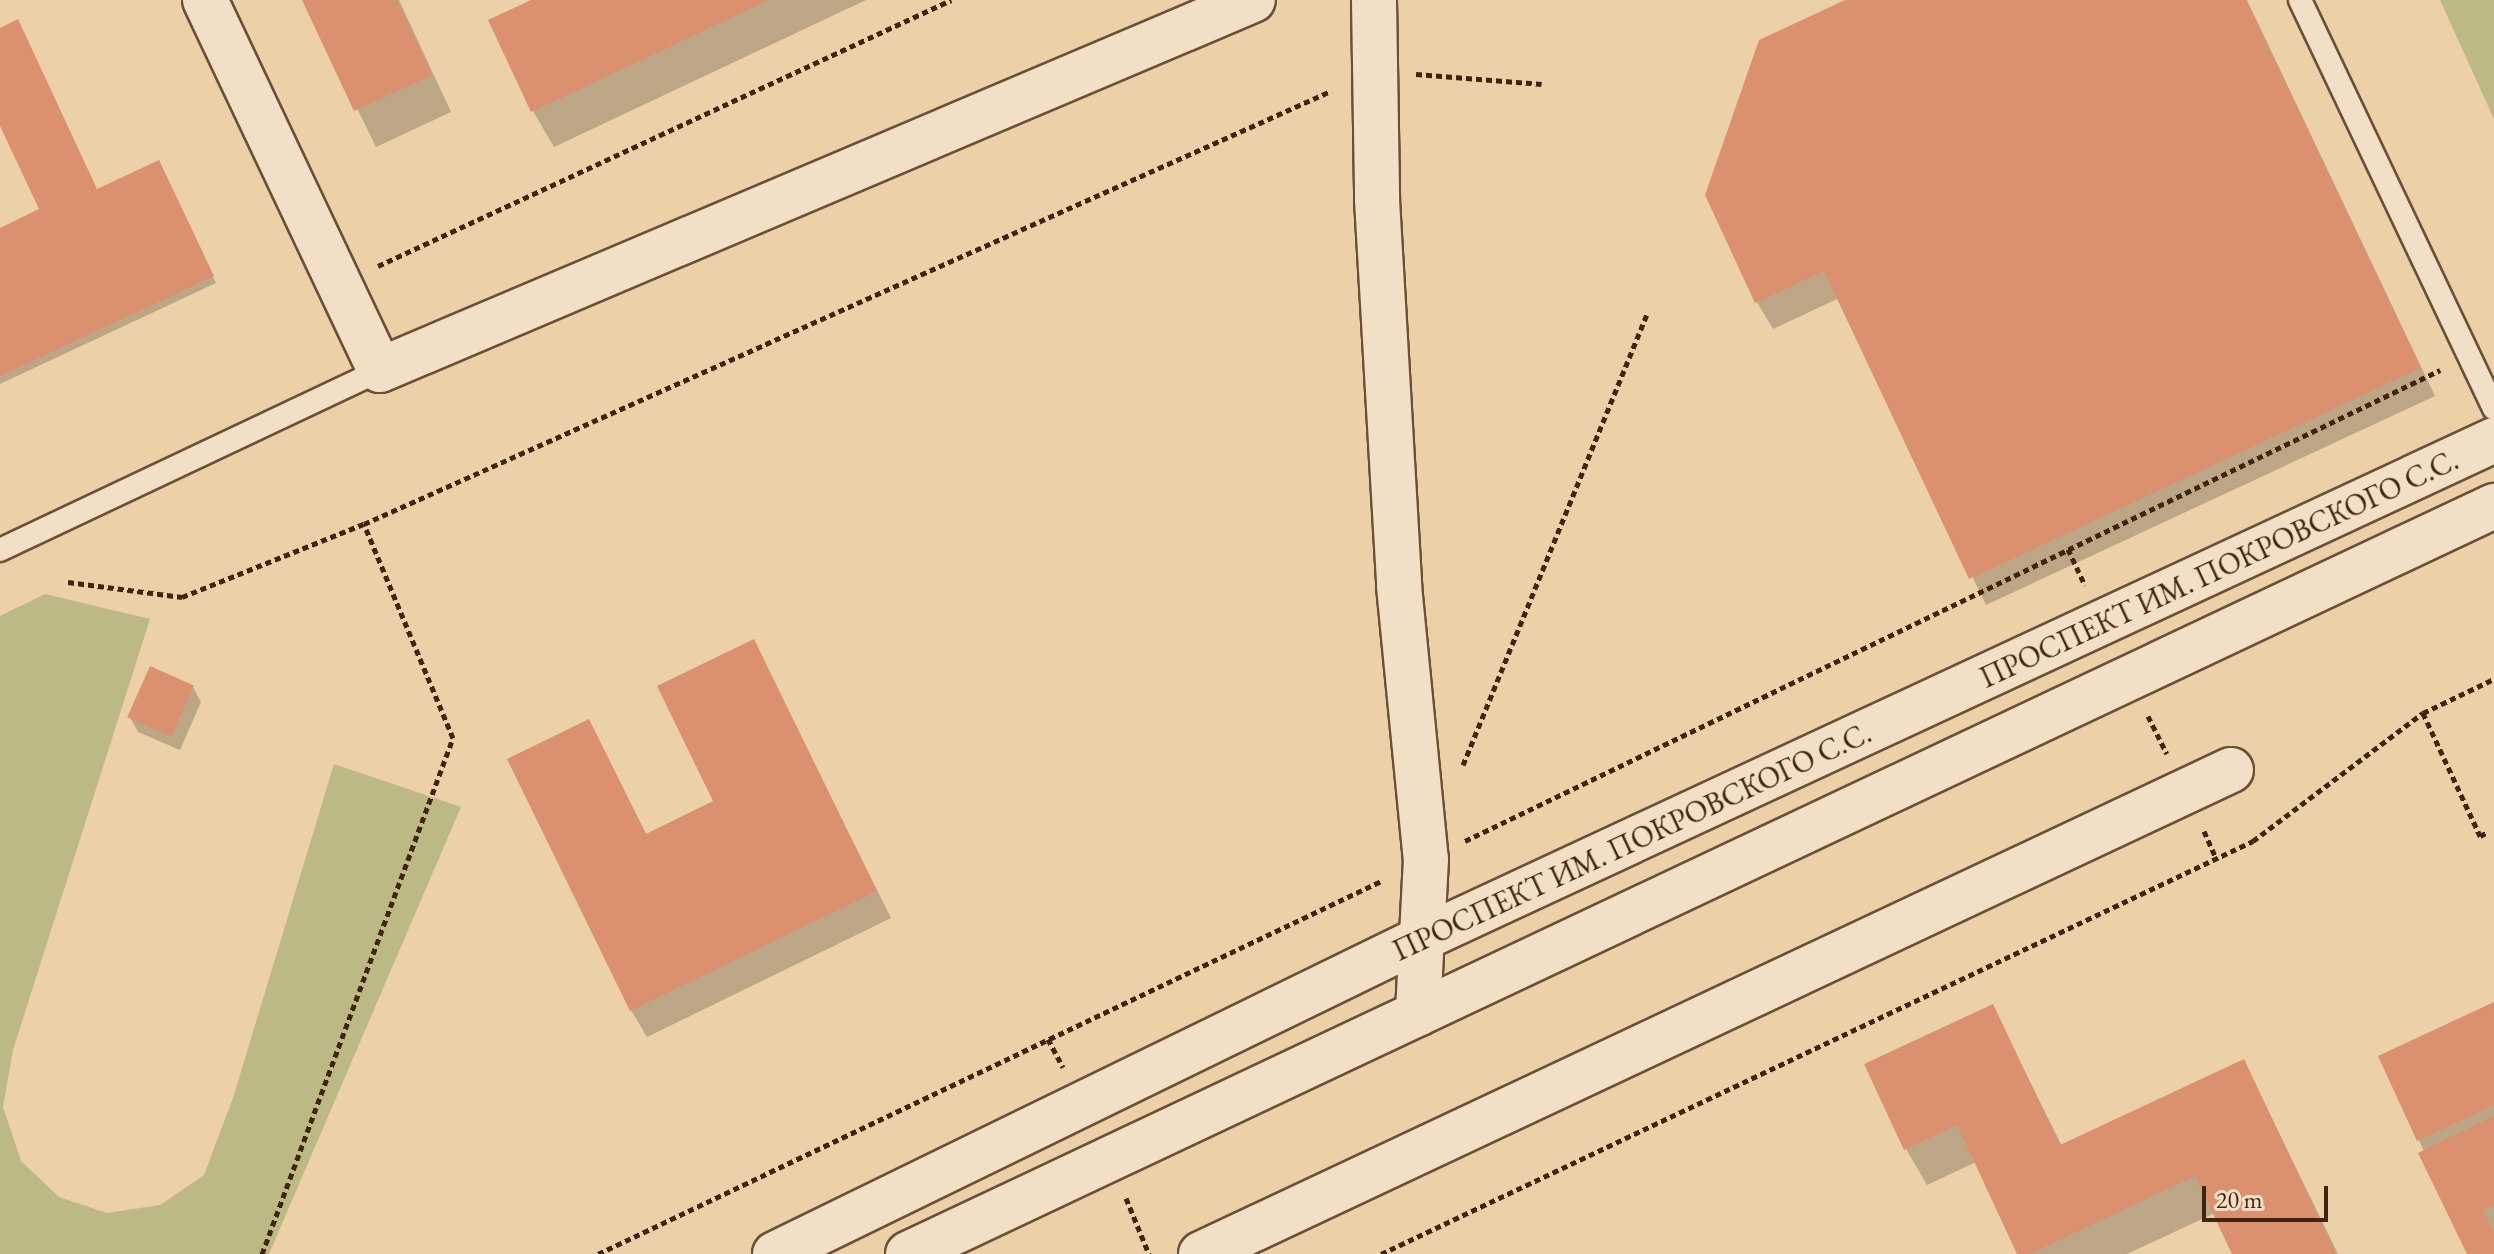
<!DOCTYPE html>
<meta charset="utf-8">
<style>
body{margin:0}
#map{position:relative;width:2494px;height:1254px;overflow:hidden;background:#ebd0a8;font-family:"EB Garamond",serif}
div>[style]{position:absolute}
[style*='--x']{left:calc(var(--x)*1px);top:calc(var(--y)*1px);width:calc(var(--w)*1px);rotate:calc(var(--a)*1deg)}
.green>*{inset:0;background:#bdb984}
.shadow>*{inset:0;background:#0003}
.building>*{inset:0;background:#db9070;transform-origin:0 0}
.path>*{height:5px;margin-top:-2.5px;transform-origin:0;background:repeating-linear-gradient(90deg,#412410 0 6px,transparent 0 10px)}
.roads{filter:drop-shadow(2px 0 #6c4f36) drop-shadow(-2px 0 #6c4f36) drop-shadow(0 2px #6c4f36) drop-shadow(0 -2px #6c4f36)}
.service>*{height:22px;margin:-11px;padding:0 11px;transform-origin:11px;border-radius:11px;background:#f2e0c6}
.minor>*{height:44px;margin:-22px;padding:0 22px;transform-origin:22px;border-radius:22px;background:#f2e0c6}
.secondary>*{height:44px;margin:-22px;padding:0 22px;transform-origin:22px;border-radius:22px;background:#f2e0c6}
span{translate:-50% -50%;white-space:nowrap;text-align:center;line-height:1.15;-webkit-text-stroke:7px #f2e0c6;paint-order:stroke}
.street-label{font-size:30px;color:#412410}
.scale{position:absolute;left:2202px;top:1186px;width:126px;height:36px;box-sizing:border-box;border:4px solid #412410;border-top:0;padding-left:10px;font-size:24px;line-height:28px;white-space:nowrap;color:#412410;-webkit-text-stroke:6px #f2e0c6;paint-order:stroke}
</style>
<div id="map">
<div class="green">
<i style="clip-path:polygon(2440px 0,2494px 0,2494px 119px)"></i>
<i style="clip-path:polygon(45px 594px,150px 619px,13px 1050px,3px 1107px,21px 1161px,59px 1197px,107px 1213px,160px 1205px,204px 1175px,233px 1098px,334px 764px,461px 807px,269px 1254px,0 1254px,0 616px)"></i>
</div>
<div class="shadow">
<i style="clip-path:polygon(304px 0,399px 0,451px 112px,376px 147px)"></i>
<i style="clip-path:polygon(536px 0,866px 0,554px 147px,533px 111px)"></i>
<i style="clip-path:polygon(1850px 0,2247px 0,2435px 396px,1986px 605px,1839px 298px,1773px 329px,1757px 302px)"></i>
<i style="clip-path:polygon(0 30px,97px 191px,162px 169px,216px 283px,0 384px,0 230px,41px 210px,0 121px)"></i>
<i style="clip-path:polygon(753px 641px,891px 918px,647px 1037px,631px 1010px,589px 722px,647px 836px,715px 802px)"></i>
<i style="clip-path:polygon(193px 687px,201px 702px,180px 750px,138px 732px,130px 717px)"></i>
<i style="clip-path:polygon(2494px 1005px,2494px 1254px,2469px 1254px,2419px 1140px)"></i>
<i style="clip-path:polygon(1992px 1006px,2062px 1146px,2244px 1061px,2338px 1254px,2234px 1254px,2215px 1213px,2127px 1254px,2019px 1254px,1976px 1162px,1927px 1185px,1906px 1149px)"></i>
</div>
<div class="building">
<i style="clip-path:polygon(302px 0,397px 0,432px 75px,354px 111px)"></i>
<i style="clip-path:polygon(531px 0,769px 0,531px 112px,488px 20px)"></i>
<i style="clip-path:polygon(1845px 0,2246px 0,2421px 368px,1969px 579px,1824px 271px,1755px 303px,1705px 195px,1759px 40px)"></i>
<i style="clip-path:polygon(18px 19px,97px 189px,159px 160px,214px 276px,0 376px,0 228px,39px 209px,0 126px,0 28px)"></i>
<i style="clip-path:polygon(754px 639px,877px 891px,630px 1011px,507px 759px,589px 719px,646px 834px,713px 801px,657px 686px)"></i>
<i style="left:150px;top:666px;width:48px;height:56px;rotate:24deg"></i>
<i style="clip-path:polygon(2494px 1002px,2494px 1105px,2417px 1141px,2378px 1056px)"></i>
<i style="clip-path:polygon(1993px 1004px,2060px 1145px,2244px 1059px,2336px 1254px,2232px 1254px,2195px 1176px,2030px 1254px,2017px 1254px,1957px 1125px,1904px 1150px,1864px 1064px)"></i>
<i style="clip-path:polygon(2494px 1116px,2494px 1205px,2483px 1210px,2494px 1233px,2494px 1254px,2467px 1254px,2418px 1153px)"></i>
</div>
<div class="path">
<i style="--x:1416;--y:74;--w:126;--a:4.5"></i>
<i style="--x:378;--y:266;--w:632;--a:-24.9"></i>
<i style="--x:2068;--y:549;--w:40;--a:65"></i>
<i style="--x:68;--y:582;--w:115;--a:7.5"></i>
<i style="--x:182;--y:597;--w:196;--a:-21.9"></i>
<i style="--x:364;--y:524;--w:1060;--a:-24.12"></i>
<i style="--x:2423;--y:713;--w:136;--a:65.1"></i>
<i style="--x:2480;--y:836;--w:9;--a:-27"></i>
<i style="--x:2148;--y:716;--w:42;--a:63.4"></i>
<i style="--x:1463;--y:765;--w:486;--a:-67.8"></i>
<i style="--x:2204;--y:831;--w:30;--a:66"></i>
<i style="--x:1465;--y:841;--w:1083;--a:-25.78"></i>
<i style="--x:1048;--y:1039;--w:32;--a:62"></i>
<i style="--x:1126;--y:1198;--w:61;--a:67.7"></i>
<i style="--x:262;--y:1254;--w:550;--a:-69.69"></i>
<i style="--x:453;--y:738;--w:232;--a:-112.6"></i>
<i style="--x:598;--y:1254;--w:867;--a:-25.47"></i>
<i style="--x:1381;--y:1254;--w:965;--a:-25.34"></i>
<i style="--x:2253;--y:841;--w:213;--a:-37"></i>
<i style="--x:2423;--y:713;--w:79;--a:-25.6"></i>
</div>
<div class="roads">
<div class="service">
<i style="--x:2300;--y:0;--w:452;--a:64.6"></i>
<i style="--x:0;--y:550;--w:420;--a:-25.3"></i>
</div>
<div class="minor">
<i style="--x:205;--y:0;--w:409;--a:64.7"></i>
<i style="--x:380;--y:370;--w:948;--a:-22.97"></i>
<i style="--x:1374;--y:0;--w:200;--a:89.1"></i>
<i style="--x:1377;--y:200;--w:387;--a:86.7"></i>
<i style="--x:1399;--y:586;--w:274;--a:84.4"></i>
<i style="--x:1426;--y:859;--w:155;--a:93"></i>
<i style="--x:1201;--y:1254;--w:1138;--a:-25.17"></i>
</div>
<div class="secondary">
<i style="--x:775;--y:1254;--w:723;--a:-26"></i>
<i style="--x:1425;--y:937;--w:1179;--a:-24.93"></i>
<i style="--x:908;--y:1254;--w:1754;--a:-25.25"></i>
</div>
</div>
<div class="street-label">
<span style="left:2219px;top:569px;rotate:-25deg">ПРОСПЕКТ ИМ. ПОКРОВСКОГО С.С.</span>
<span style="left:1632px;top:842px;rotate:-25deg">ПРОСПЕКТ ИМ. ПОКРОВСКОГО С.С.</span>
</div>
<div class="scale">20 m</div>
</div>
